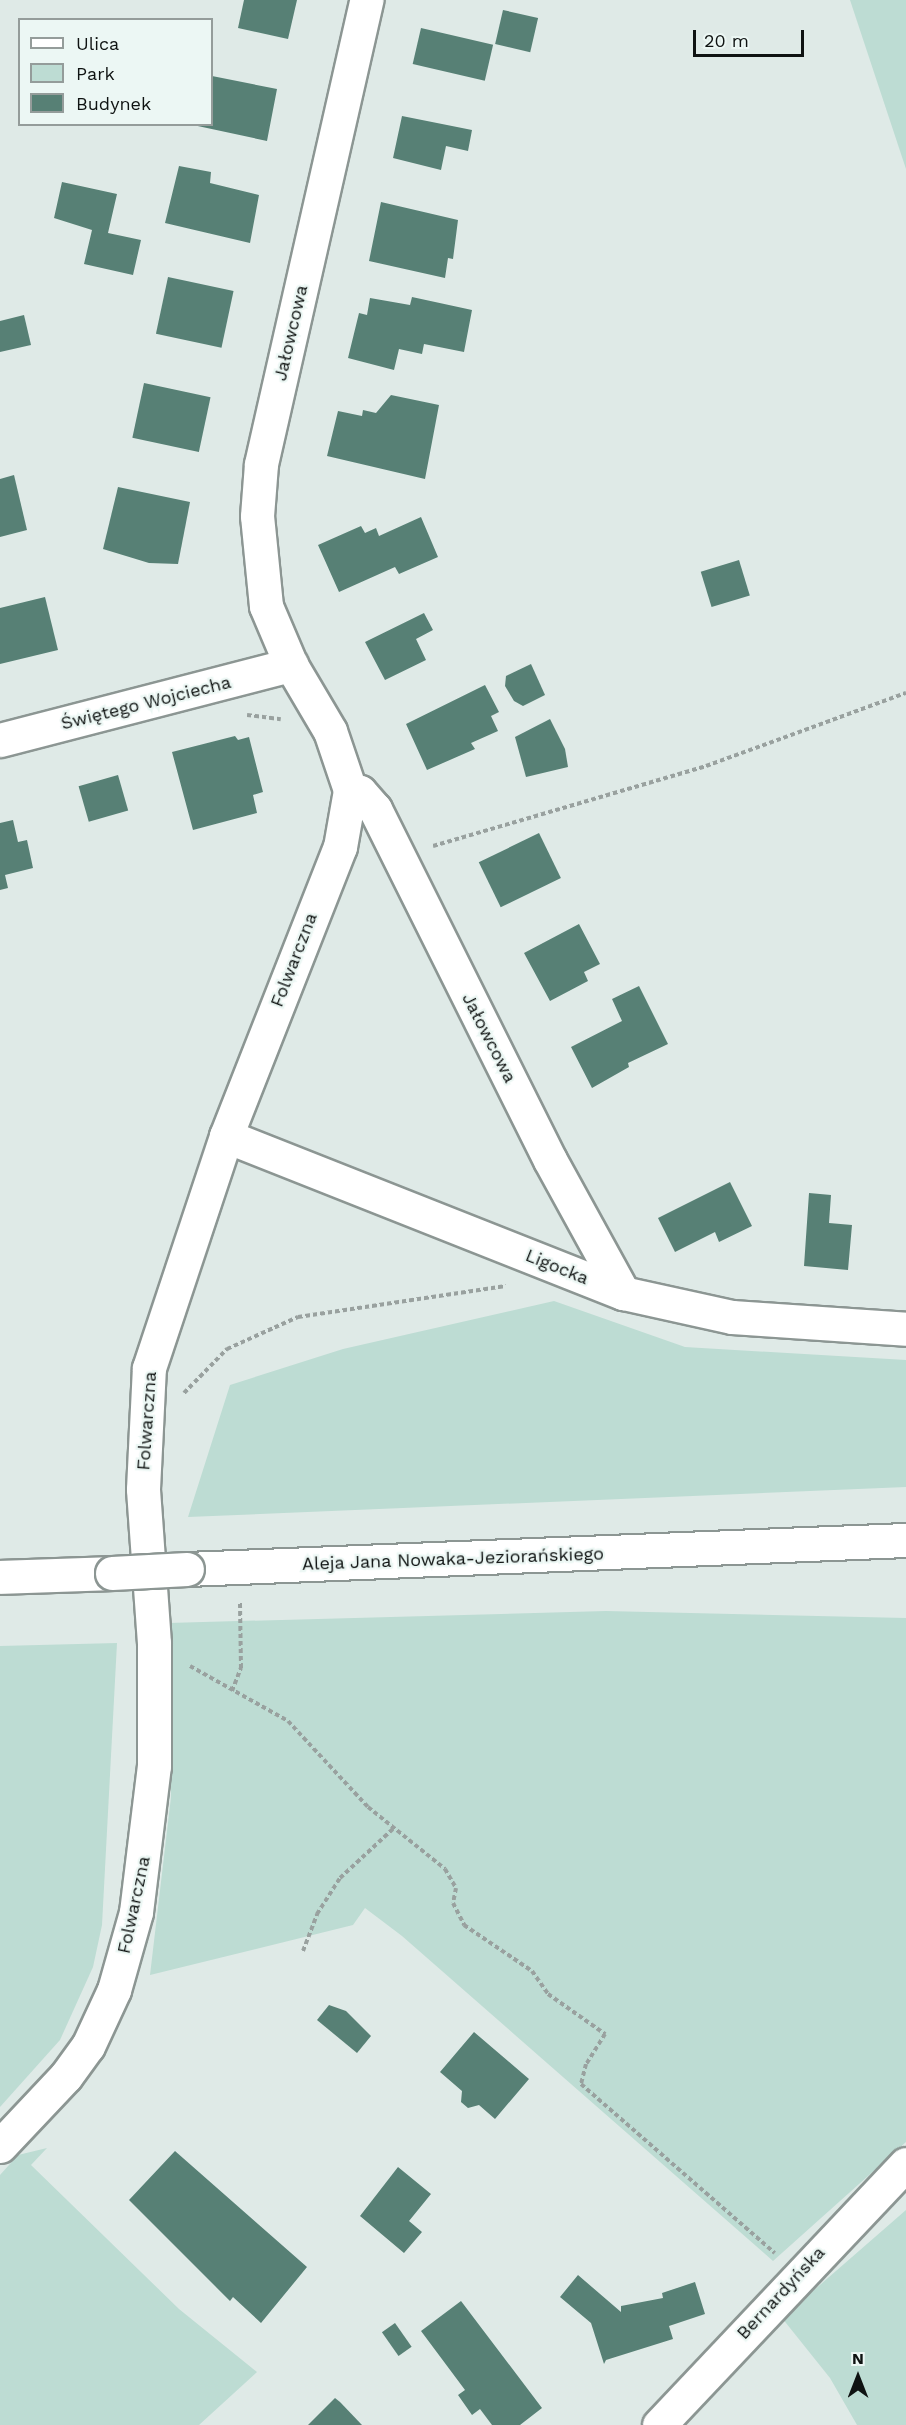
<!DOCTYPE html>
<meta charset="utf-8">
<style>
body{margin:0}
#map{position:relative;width:906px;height:2425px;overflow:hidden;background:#dfeae7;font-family:"Work Sans",sans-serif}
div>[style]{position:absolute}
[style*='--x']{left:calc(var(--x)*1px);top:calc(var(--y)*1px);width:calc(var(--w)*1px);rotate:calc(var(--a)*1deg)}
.green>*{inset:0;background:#bddcd3}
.building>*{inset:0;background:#578075;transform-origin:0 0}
.path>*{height:4px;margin-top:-2px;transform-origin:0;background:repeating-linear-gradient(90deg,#99a19f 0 4.5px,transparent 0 7.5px)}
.roads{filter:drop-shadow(2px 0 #8c9693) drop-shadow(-2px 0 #8c9693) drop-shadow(0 2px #8c9693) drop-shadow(0 -2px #8c9693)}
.minor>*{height:33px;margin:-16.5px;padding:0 16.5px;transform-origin:16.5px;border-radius:16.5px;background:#fff}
.tertiary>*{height:33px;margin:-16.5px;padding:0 16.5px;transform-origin:16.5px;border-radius:16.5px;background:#fff}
.primary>*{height:33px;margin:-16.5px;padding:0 16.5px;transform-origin:16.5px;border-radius:16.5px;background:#fff}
.bridges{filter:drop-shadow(2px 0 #8c9693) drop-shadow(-2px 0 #8c9693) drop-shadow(0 2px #8c9693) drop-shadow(0 -2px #8c9693)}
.primary-bridge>*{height:33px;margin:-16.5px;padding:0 16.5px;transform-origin:16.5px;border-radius:16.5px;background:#fff}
span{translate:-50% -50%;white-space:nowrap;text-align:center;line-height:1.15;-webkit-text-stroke:4.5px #ecf7f4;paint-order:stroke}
.street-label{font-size:18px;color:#0f1312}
.legend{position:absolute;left:18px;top:18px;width:195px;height:108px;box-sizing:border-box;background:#ecf7f4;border:2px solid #949c9a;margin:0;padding:8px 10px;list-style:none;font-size:18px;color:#0f1312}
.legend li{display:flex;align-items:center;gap:12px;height:30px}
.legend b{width:30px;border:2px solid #949c9a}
.north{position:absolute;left:828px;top:2347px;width:60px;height:60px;-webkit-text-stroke:4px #ecf7f4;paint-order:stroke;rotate:0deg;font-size:16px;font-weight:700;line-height:24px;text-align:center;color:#0f1312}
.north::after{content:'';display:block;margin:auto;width:21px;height:27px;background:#0f1312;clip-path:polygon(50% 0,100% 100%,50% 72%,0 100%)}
.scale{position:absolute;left:693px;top:30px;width:111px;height:27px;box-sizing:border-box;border:3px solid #0f1312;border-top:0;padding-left:8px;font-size:18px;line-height:21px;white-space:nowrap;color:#0f1312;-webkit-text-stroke:4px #ecf7f4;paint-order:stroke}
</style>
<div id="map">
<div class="green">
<i style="clip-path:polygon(850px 0,906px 0,906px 169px)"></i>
<i style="clip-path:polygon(554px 1301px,685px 1347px,906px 1360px,906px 1487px,188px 1517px,230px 1385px,343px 1349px)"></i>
<i style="clip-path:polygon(606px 1611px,906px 1618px,906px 2142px,773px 2261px,402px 1936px,365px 1908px,353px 1925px,150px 1975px,171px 1797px,168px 1623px)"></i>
<i style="clip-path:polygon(117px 1643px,102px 1925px,93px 1967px,60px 2040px,0 2107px,0 1646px)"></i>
<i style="clip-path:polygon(47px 2148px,31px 2165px,179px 2309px,257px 2372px,199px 2425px,0 2425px,0 2175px,18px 2155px)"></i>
<i style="clip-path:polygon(906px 2210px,906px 2425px,857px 2425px,830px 2378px,782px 2318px)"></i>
</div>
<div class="building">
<i style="clip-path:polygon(244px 0,297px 0,288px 39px,238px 28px)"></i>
<i style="left:503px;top:10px;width:36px;height:35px;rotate:13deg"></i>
<i style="left:421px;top:28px;width:74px;height:37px;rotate:13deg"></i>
<i style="clip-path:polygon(212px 76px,277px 89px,267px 141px,193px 125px,212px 124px)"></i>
<i style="clip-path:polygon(402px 116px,472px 130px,468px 151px,446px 146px,441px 170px,393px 158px)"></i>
<i style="clip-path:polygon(179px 166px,211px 172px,210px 183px,259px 195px,250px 243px,165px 223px)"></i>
<i style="clip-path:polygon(62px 182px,117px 194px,108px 233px,141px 240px,133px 275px,84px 264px,92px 230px,54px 218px)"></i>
<i style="clip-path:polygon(381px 202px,458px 220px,453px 259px,448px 258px,445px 278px,369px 261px)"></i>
<i style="left:168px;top:277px;width:67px;height:58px;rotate:12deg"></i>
<i style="clip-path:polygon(412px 297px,472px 310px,464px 352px,424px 344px,422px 354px,399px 349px,394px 370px,348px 358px,359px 313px,367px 315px,370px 298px,410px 305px)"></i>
<i style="clip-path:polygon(24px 315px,31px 345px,0 352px,0 321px)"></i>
<i style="left:144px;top:383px;width:68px;height:56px;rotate:12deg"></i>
<i style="clip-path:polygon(391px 395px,439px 405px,425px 479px,327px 456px,338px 411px,362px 416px,363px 410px,376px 413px)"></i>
<i style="clip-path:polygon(14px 475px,27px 530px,0 537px,0 479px)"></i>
<i style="clip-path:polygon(118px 487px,190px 502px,178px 564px,149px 563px,103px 549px)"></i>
<i style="clip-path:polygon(421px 517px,438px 557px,399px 574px,395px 567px,339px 592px,318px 545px,361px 526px,365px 533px,376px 528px,379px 536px)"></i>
<i style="left:739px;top:560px;width:37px;height:40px;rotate:73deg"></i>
<i style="clip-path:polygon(45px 597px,58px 650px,0 664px,0 608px)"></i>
<i style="clip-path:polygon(424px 613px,433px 630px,416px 639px,426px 660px,385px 680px,365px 642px)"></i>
<i style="clip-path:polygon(531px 664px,545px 695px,523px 706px,514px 701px,505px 686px,506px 676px)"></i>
<i style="clip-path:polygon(485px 685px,499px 712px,491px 716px,498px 731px,471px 743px,475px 749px,427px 770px,406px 724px)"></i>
<i style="clip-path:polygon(550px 719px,565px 749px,568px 767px,526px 777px,515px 737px)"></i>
<i style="clip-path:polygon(235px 736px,238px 740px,249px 737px,263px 792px,253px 795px,257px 813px,193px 830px,172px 752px)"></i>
<i style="left:118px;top:775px;width:37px;height:41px;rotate:74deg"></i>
<i style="clip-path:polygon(13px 820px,18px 842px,27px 840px,33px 868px,5px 875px,8px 888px,0 890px,0 823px)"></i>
<i style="left:539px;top:833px;width:50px;height:67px;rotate:64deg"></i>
<i style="clip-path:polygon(579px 924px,600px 964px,584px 972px,588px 981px,550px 1001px,524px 953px)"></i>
<i style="clip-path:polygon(639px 986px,668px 1044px,628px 1063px,629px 1067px,592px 1088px,571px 1047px,622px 1021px,612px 999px)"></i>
<i style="clip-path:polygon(730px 1182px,752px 1226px,719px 1242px,715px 1232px,675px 1252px,658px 1218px)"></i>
<i style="clip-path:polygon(809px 1193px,831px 1195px,829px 1223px,852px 1225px,848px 1270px,804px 1266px)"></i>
<i style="clip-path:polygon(329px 2005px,346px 2011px,371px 2036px,357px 2053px,317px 2020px)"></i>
<i style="clip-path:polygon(474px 2032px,529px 2079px,495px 2119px,479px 2105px,468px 2108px,461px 2102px,462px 2091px,440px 2072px)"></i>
<i style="clip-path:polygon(175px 2151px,307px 2267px,261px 2323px,233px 2297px,230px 2301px,129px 2200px)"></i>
<i style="clip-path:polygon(398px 2167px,431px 2194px,409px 2221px,422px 2232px,404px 2253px,360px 2216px)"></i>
<i style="clip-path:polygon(578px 2275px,621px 2312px,621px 2306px,663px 2298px,662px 2293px,695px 2282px,705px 2314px,669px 2326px,673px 2339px,606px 2360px,604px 2364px,591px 2323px,560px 2297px)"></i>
<i style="clip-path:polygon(461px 2301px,542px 2408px,520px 2425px,492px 2425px,480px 2409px,472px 2415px,458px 2395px,465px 2390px,421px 2331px)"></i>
<i style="left:395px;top:2323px;width:29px;height:16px;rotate:55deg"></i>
<i style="clip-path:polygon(335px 2398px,340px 2402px,362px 2425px,308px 2425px)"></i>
</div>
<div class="path">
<i style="--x:247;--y:715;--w:34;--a:7"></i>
<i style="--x:433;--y:846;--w:284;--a:-16.3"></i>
<i style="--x:706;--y:766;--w:213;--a:-20.1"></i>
<i style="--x:184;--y:1393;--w:62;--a:-45.7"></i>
<i style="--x:227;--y:1349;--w:78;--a:-24.3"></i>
<i style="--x:298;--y:1317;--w:210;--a:-8.5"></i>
<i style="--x:190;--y:1666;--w:112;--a:29.3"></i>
<i style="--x:288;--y:1721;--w:117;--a:47.1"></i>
<i style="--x:368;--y:1807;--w:99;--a:38.8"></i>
<i style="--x:445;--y:1869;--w:22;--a:60"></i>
<i style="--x:456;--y:1888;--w:15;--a:101"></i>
<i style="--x:453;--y:1903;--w:25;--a:63"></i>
<i style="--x:464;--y:1925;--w:82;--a:34.1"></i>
<i style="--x:532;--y:1971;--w:28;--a:55"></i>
<i style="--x:548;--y:1994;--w:70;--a:35.1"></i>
<i style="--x:605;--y:2034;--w:36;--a:122"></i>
<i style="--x:586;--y:2064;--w:21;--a:104"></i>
<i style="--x:581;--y:2084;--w:257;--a:41.1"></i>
<i style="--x:232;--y:1691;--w:25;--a:-69"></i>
<i style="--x:241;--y:1668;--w:65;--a:-90.9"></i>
<i style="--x:303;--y:1951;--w:40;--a:-69"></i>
<i style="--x:317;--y:1914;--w:43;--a:-57.4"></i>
<i style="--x:340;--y:1878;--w:72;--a:-42.8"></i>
</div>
<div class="roads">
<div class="minor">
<i style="--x:350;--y:790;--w:10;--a:11"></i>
<i style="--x:360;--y:792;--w:23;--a:49"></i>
<i style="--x:375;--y:809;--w:392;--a:63.5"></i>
<i style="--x:550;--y:1160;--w:152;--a:61.2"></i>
<i style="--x:226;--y:1136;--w:427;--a:21.6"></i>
<i style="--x:623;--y:1293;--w:112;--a:12.4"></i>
<i style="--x:732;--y:1317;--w:174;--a:3.9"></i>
<i style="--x:0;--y:2146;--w:96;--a:-46.7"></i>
<i style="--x:66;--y:2076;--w:37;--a:-54"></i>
<i style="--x:88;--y:2046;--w:62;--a:-65.1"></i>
<i style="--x:114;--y:1990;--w:81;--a:-74.2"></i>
<i style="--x:136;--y:1912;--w:147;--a:-83"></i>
<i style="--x:154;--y:1766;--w:123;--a:-90"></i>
<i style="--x:154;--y:1643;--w:154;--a:-94.1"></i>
<i style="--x:143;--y:1489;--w:121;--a:-87.2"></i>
<i style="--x:149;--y:1368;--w:244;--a:-71.6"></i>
<i style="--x:226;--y:1136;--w:311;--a:-68.5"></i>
<i style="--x:340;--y:847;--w:58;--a:-80"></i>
<i style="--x:350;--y:790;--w:62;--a:-108.7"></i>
<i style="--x:330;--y:731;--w:77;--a:-120.6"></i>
<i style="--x:659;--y:2425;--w:359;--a:-46.6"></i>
</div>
<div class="tertiary">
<i style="--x:0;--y:740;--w:301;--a:-14.5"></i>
<i style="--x:291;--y:665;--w:64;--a:-113"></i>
<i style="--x:266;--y:606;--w:90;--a:-95.7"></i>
<i style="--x:257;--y:516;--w:52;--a:-85.6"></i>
<i style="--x:261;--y:464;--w:476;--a:-77.2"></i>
</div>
<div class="primary">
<i style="--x:187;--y:1569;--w:720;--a:-2.31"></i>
<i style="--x:0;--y:1577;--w:112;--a:-2"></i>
</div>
</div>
<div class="bridges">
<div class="primary-bridge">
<i style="--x:112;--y:1573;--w:75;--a:-3.1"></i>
</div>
</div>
<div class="street-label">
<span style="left:291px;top:333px;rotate:-77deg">Jałowcowa</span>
<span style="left:146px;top:703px;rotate:-14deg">Świętego Wojciecha</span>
<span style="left:294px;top:960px;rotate:-69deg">Folwarczna</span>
<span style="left:489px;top:1038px;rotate:63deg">Jałowcowa</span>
<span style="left:557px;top:1267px;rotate:22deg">Ligocka</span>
<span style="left:147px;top:1421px;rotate:-86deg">Folwarczna</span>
<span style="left:453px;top:1559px;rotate:-2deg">Aleja Jana Nowaka-Jeziorańskiego</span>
<span style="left:134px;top:1905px;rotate:-78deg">Folwarczna</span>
<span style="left:781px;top:2293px;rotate:-47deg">Bernardyńska</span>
</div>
<ul class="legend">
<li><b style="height:8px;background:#fff"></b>Ulica</li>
<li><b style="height:16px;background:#bddcd3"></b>Park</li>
<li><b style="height:16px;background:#578075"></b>Budynek</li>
</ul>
<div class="north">N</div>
<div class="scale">20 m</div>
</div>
